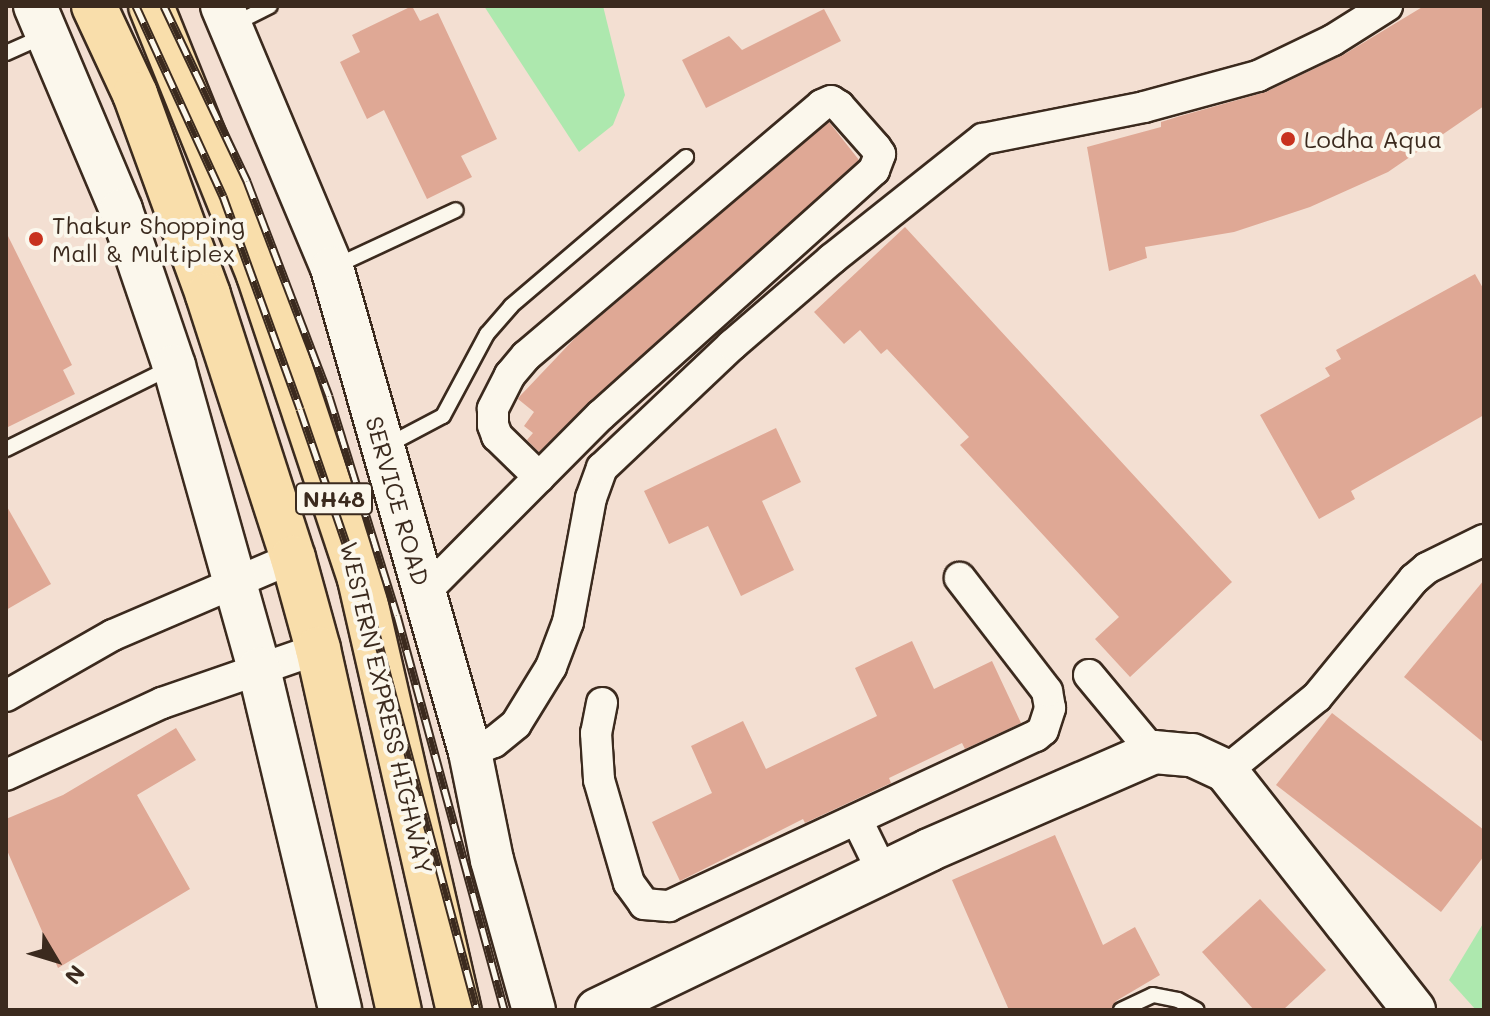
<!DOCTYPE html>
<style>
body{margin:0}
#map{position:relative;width:1490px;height:1016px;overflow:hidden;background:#f3dfd2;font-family:Mali,sans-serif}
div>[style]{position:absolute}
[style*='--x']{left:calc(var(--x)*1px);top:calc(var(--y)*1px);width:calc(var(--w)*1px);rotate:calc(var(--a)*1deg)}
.green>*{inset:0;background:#ade8ae}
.building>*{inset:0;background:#dfa895}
.roads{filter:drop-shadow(2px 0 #3b2a1e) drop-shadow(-2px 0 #3b2a1e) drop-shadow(0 2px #3b2a1e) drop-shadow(0 -2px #3b2a1e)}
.lane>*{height:14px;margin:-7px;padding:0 7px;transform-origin:7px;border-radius:7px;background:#fbf7ec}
.street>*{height:30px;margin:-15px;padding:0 15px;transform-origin:15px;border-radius:15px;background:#fbf7ec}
.secondary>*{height:42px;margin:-21px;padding:0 21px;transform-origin:21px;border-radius:21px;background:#fbf7ec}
.highway>*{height:44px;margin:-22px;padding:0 22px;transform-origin:22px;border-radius:22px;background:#f9deab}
.rail>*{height:9px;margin-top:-4.5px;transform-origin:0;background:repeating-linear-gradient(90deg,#fbf7ec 0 18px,#3b2a1e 0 36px);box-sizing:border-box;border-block:2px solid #3b2a1e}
.dots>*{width:22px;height:22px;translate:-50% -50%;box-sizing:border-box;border:4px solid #fbf7ec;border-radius:50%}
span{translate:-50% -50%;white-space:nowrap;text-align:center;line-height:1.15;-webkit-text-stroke:8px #fbf7ec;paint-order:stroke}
.shield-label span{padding:2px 6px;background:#fbf7ec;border:2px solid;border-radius:6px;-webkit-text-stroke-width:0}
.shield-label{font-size:22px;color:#3b2a1e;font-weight:700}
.poi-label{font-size:24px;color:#3b2a1e}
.left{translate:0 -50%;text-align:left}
.street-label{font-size:24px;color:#3b2a1e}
.frame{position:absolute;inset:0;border:8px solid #3b2a1e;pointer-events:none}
.north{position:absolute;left:16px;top:920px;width:80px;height:80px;-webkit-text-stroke:6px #fbf7ec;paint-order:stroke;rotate:128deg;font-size:22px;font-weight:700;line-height:32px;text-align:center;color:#3b2a1e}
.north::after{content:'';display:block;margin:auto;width:28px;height:36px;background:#3b2a1e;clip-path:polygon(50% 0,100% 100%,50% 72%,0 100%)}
</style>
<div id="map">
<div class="green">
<i style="clip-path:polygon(484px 6px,603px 6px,625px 95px,613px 125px,579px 152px)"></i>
<i style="clip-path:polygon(1484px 922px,1484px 1010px,1476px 1010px,1449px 980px)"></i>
</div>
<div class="building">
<i style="clip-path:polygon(412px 6px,420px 21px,438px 13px,497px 139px,461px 156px,472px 177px,427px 199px,384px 110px,367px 119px,340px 62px,360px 52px,352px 35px)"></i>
<i style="clip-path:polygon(1424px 6px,1484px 6px,1484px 106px,1388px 172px,1310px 207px,1234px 232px,1145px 247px,1147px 258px,1109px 271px,1087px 147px,1161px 127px,1161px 122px,1177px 117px,1266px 92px,1343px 55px)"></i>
<i style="clip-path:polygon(824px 9px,841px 41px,706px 108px,682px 60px,729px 36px,742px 50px)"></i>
<i style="clip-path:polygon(829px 122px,859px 160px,589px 402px,539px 452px,527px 440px,533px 433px,524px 426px,534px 412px,518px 399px,520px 396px,576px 337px)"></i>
<i style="clip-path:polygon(905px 227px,1232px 582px,1130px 677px,1095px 639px,1119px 617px,960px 445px,969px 437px,887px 349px,881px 354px,860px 330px,844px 344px,814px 312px)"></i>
<i style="clip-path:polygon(6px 232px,72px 365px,63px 370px,75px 394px,6px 428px)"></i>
<i style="clip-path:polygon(1475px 274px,1484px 290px,1484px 415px,1351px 491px,1355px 499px,1319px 519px,1260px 415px,1330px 376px,1325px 368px,1341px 359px,1336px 350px)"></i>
<i style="clip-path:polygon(776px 428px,801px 482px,762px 501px,794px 570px,741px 596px,708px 526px,669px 544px,644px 491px)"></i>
<i style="clip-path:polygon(6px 505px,51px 584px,6px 610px)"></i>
<i style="clip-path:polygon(1484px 580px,1484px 743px,1404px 677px)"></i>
<i style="clip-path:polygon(912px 641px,934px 689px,992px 661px,1021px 723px,965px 749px,962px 743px,889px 778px,891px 783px,805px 823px,803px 819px,680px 881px,652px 822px,712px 793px,691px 746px,743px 721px,766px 769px,877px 716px,855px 668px)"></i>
<i style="clip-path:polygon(1332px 713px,1484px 830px,1484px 856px,1441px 912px,1276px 785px)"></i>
<i style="clip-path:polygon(176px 728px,196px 760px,137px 795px,190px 889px,58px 968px,6px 848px,6px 819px,63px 795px)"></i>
<i style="clip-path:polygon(1055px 835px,1103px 945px,1135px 927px,1160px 975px,1116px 1001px,1111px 1010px,1009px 1010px,952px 880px)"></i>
<i style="clip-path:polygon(1260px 899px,1326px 970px,1283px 1010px,1254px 1010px,1202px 952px)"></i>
</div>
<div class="roads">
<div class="lane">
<i style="--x:234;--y:24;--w:40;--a:-26.6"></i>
<i style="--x:6;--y:53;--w:39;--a:-24"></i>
<i style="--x:336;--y:266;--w:132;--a:-25"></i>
<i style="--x:386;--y:446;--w:64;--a:-27.8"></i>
<i style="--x:443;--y:416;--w:93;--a:-61.8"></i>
<i style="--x:487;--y:334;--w:37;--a:-49"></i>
<i style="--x:511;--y:306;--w:230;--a:-40.4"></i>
<i style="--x:6;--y:449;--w:183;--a:-26.3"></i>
<i style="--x:1121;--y:1010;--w:35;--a:-25"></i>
<i style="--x:1153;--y:995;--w:25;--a:11"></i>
<i style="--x:1178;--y:1000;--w:21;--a:28"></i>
</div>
<div class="street">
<i style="--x:424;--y:593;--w:251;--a:-45.2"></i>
<i style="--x:601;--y:415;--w:367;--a:-41.9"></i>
<i style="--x:874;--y:170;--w:17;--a:-69"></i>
<i style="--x:880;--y:154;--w:7;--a:-124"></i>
<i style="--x:876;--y:148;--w:56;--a:-131.4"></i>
<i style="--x:839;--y:106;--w:9;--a:-148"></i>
<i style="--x:831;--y:101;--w:10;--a:156"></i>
<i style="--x:822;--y:105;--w:388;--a:139.7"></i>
<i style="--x:526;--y:356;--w:25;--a:130"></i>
<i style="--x:510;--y:375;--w:38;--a:117"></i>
<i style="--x:493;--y:409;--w:16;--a:90"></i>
<i style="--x:493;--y:425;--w:12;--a:70"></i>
<i style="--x:497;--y:436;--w:59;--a:44.3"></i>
<i style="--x:1089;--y:675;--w:100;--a:50.3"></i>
<i style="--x:6;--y:696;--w:123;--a:-29.7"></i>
<i style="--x:113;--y:635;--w:196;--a:-23.2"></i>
<i style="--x:602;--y:703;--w:31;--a:101"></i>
<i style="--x:596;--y:733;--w:47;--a:86.3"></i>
<i style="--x:599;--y:780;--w:107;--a:73.8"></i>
<i style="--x:629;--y:883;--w:26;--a:54"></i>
<i style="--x:644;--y:904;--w:25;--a:5"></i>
<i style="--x:669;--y:906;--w:404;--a:-24.9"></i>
<i style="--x:1036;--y:736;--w:9;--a:-41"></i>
<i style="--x:1043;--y:730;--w:23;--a:-72"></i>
<i style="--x:1050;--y:708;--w:17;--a:-100"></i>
<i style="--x:1047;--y:691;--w:143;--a:-127.6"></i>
<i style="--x:470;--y:752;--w:26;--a:-23"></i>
<i style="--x:494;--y:742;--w:28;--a:-39"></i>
<i style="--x:516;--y:724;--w:67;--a:-58.4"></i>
<i style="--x:551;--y:667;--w:48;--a:-69.3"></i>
<i style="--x:568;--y:622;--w:126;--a:-79.5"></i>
<i style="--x:591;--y:498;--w:32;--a:-70"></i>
<i style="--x:602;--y:468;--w:179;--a:-43.4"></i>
<i style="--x:732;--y:345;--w:132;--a:-40.7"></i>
<i style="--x:832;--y:259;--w:193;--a:-38.5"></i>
<i style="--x:983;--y:139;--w:164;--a:-11.2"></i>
<i style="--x:1144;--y:107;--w:118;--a:-15.2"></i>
<i style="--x:1258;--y:76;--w:83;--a:-25.6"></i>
<i style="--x:1333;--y:40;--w:64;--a:-32.2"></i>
<i style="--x:1226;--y:771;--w:117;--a:-39.1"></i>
<i style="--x:1317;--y:697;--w:153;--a:-50.6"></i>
<i style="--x:1414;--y:579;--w:17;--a:-40"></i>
<i style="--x:1427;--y:568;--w:64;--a:-26.2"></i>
<i style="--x:6;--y:775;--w:172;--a:-24.8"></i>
<i style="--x:162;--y:703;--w:165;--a:-19.1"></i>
<i style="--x:857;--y:820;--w:59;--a:63.9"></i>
</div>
<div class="secondary">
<i style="--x:35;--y:6;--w:221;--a:67.1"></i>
<i style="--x:121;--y:210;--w:165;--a:71.2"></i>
<i style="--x:174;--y:366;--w:315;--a:74.3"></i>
<i style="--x:259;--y:669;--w:350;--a:76.6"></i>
<i style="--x:222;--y:6;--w:284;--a:67.2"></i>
<i style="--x:332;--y:268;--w:503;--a:74.09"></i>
<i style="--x:470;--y:752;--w:110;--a:78.5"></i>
<i style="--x:492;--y:860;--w:156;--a:74.4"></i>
<i style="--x:597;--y:1010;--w:369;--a:-25.7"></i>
<i style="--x:929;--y:850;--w:245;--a:-23.5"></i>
<i style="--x:1154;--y:752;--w:38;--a:5"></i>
<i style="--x:1192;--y:755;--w:38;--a:25"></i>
<i style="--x:1226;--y:771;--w:304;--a:51.8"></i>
</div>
<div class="highway">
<i style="--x:94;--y:6;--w:97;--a:65"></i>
<i style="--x:135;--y:94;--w:214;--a:70"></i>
<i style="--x:208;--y:295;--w:276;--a:72.1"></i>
<i style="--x:293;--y:558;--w:94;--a:74.6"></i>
<i style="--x:318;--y:649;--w:370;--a:77.4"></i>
<i style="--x:151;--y:6;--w:290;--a:68.1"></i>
<i style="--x:259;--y:275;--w:320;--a:71.6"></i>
<i style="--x:360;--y:579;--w:442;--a:77.1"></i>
</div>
</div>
<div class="rail">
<i style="--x:136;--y:6;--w:209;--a:65.4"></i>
<i style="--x:223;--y:196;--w:226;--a:70.1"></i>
<i style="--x:300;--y:409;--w:225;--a:71.1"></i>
<i style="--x:373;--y:622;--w:402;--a:75"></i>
<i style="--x:164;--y:6;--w:194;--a:64.6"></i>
<i style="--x:247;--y:181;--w:230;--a:69.1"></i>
<i style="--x:329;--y:396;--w:229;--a:72.8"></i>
<i style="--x:397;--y:615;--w:409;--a:74.8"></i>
</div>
<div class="dots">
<i style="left:1288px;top:139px;background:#c8321e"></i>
<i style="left:36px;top:239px;background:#c8321e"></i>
</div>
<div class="shield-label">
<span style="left:334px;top:499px">NH48</span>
</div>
<div class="poi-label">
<span class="left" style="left:1304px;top:139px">Lodha Aqua</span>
<span class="left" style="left:52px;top:239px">Thakur Shopping<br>Mall &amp; Multiplex</span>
</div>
<div class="street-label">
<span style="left:398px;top:501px;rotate:74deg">SERVICE ROAD</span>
<span style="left:387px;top:708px;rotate:77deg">WESTERN EXPRESS HIGHWAY</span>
</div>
<div class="frame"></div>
<div class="north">N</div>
</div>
